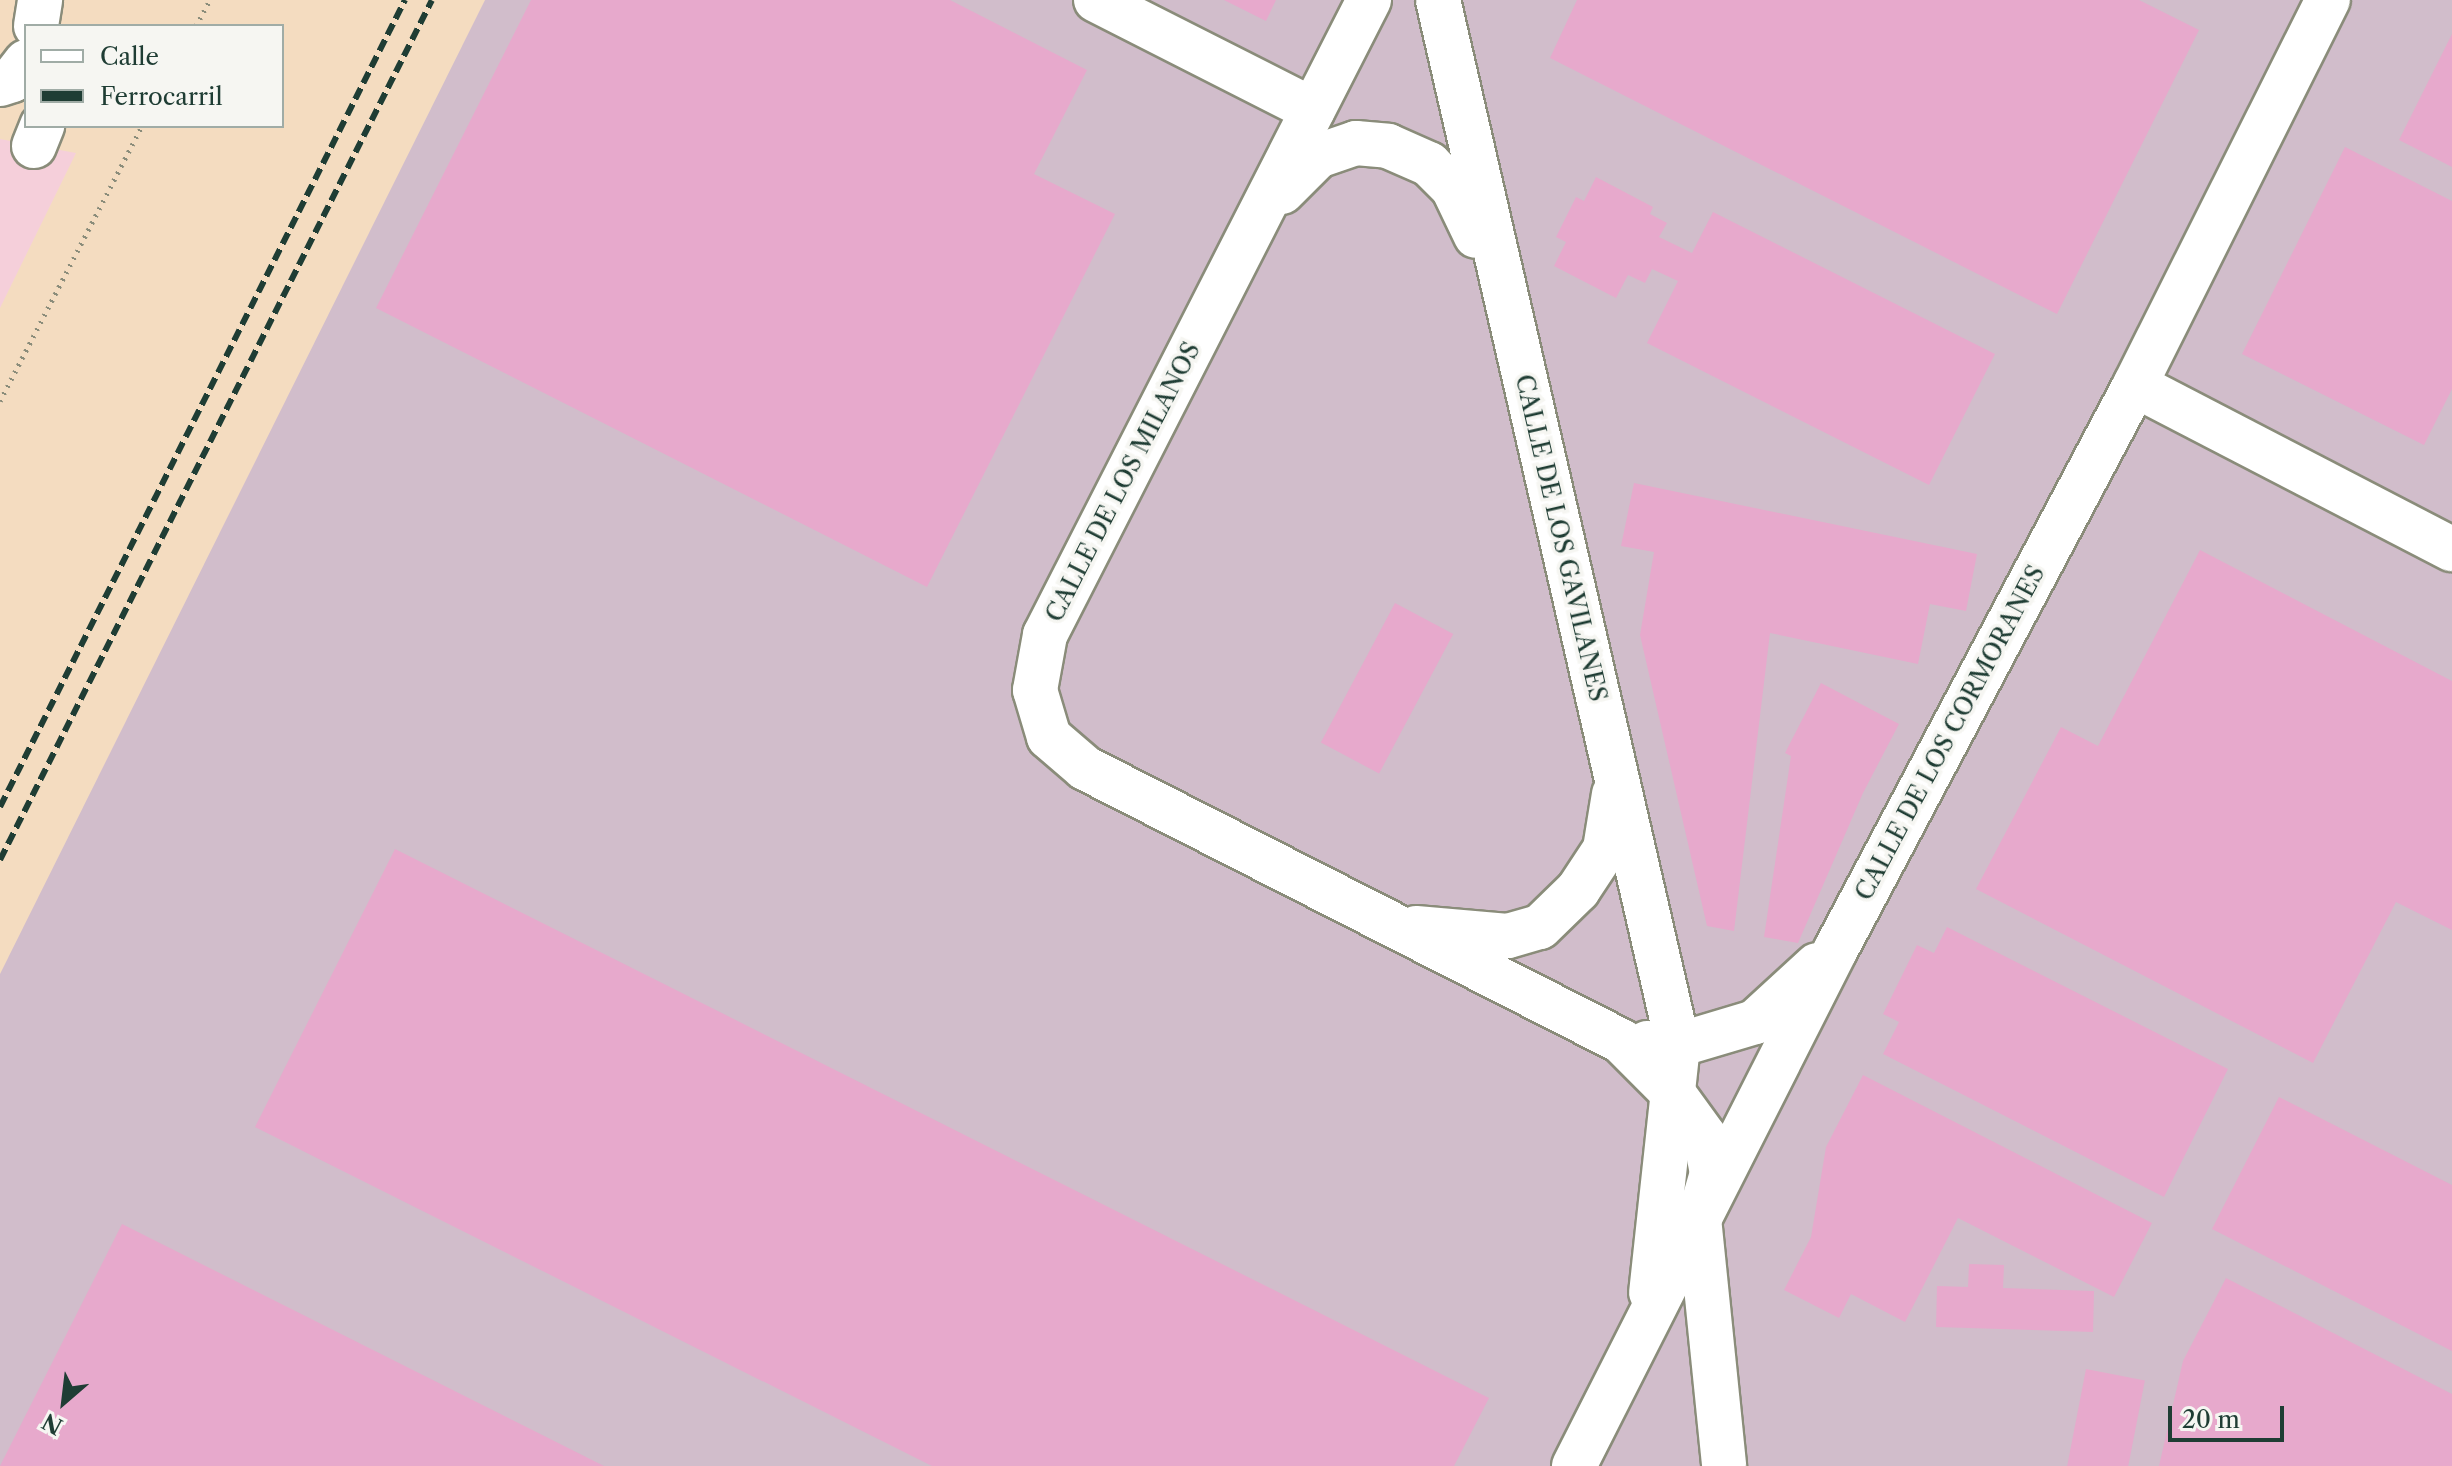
<!DOCTYPE html>
<style>
body{margin:0}
#map{position:relative;width:2452px;height:1466px;overflow:hidden;background:#f4dcc0;font-family:"Libre Caslon Text",serif}
div>[style]{position:absolute}
[style*='--x']{left:calc(var(--x)*1px);top:calc(var(--y)*1px);width:calc(var(--w)*1px);rotate:calc(var(--a)*1deg)}
.built>*{inset:0;background:#f5cfda}
.industrial>*{inset:0;background:#d1bdcb}
.building>*{inset:0;background:#e7a9cc;transform-origin:0 0}
.path>*{height:5px;margin-top:-2.5px;transform-origin:0;background:repeating-linear-gradient(90deg,#8a8c7a 0 2px,transparent 0 8px)}
.roads{filter:drop-shadow(2px 0 #8a8c7a) drop-shadow(-2px 0 #8a8c7a) drop-shadow(0 2px #8a8c7a) drop-shadow(0 -2px #8a8c7a)}
.minor>*{height:44px;margin:-22px;padding:0 22px;transform-origin:22px;border-radius:22px;background:#fff}
.rail>*{height:6px;margin-top:-3px;transform-origin:0;background:repeating-linear-gradient(90deg,#1f3d34 0 12px,transparent 0 18px)}
span{translate:-50% -50%;white-space:nowrap;text-align:center;line-height:1.15;-webkit-text-stroke:7px #f6f6f2;paint-order:stroke}
.street-label{font-size:24px;color:#1f3d34}
.legend{position:absolute;left:24px;top:24px;width:260px;height:104px;box-sizing:border-box;background:#f6f6f2;border:2px solid #a0aca6;margin:0;padding:10px 14px;list-style:none;font-size:24px;color:#1f3d34}
.legend li{display:flex;align-items:center;gap:16px;height:40px}
.legend b{width:40px;border:2px solid #a0aca6}
.north{position:absolute;left:24px;top:1362px;width:80px;height:80px;-webkit-text-stroke:6px #f6f6f2;paint-order:stroke;rotate:208deg;font-size:22px;font-weight:700;line-height:32px;text-align:center;color:#1f3d34}
.north::after{content:'';display:block;margin:auto;width:28px;height:36px;background:#1f3d34;clip-path:polygon(50% 0,100% 100%,50% 72%,0 100%)}
.scale{position:absolute;left:2168px;top:1406px;width:116px;height:36px;box-sizing:border-box;border:4px solid #1f3d34;border-top:0;padding-left:10px;font-size:24px;line-height:28px;white-space:nowrap;color:#1f3d34;-webkit-text-stroke:6px #f6f6f2;paint-order:stroke}
</style>
<div id="map">
<div class="built">
<i style="clip-path:polygon(0 139px,76px 153px,0 308px)"></i>
</div>
<div class="industrial">
<i style="clip-path:polygon(485px 0,2452px 0,2452px 1466px,0 1466px,0 974px)"></i>
</div>
<div class="building">
<i style="clip-path:polygon(531px 0,950px 0,1087px 70px,1034px 174px,1115px 214px,927px 587px,376px 308px)"></i>
<i style="clip-path:polygon(1224px 0,1276px 0,1266px 21px)"></i>
<i style="clip-path:polygon(1577px 0,2139px 0,2199px 30px,2057px 314px,1550px 58px)"></i>
<i style="clip-path:polygon(2452px 34px,2452px 167px,2399px 140px)"></i>
<i style="clip-path:polygon(2345px 147px,2452px 201px,2452px 389px,2424px 445px,2242px 354px)"></i>
<i style="clip-path:polygon(1596px 177px,1653px 207px,1650px 214px,1667px 223px,1659px 237px,1692px 253px,1713px 212px,1995px 354px,1929px 485px,1647px 343px,1678px 281px,1652px 269px,1645px 283px,1628px 275px,1616px 298px,1554px 266px,1566px 242px,1556px 237px,1576px 197px,1584px 201px)"></i>
<i style="clip-path:polygon(1634px 483px,1977px 554px,1966px 611px,1930px 604px,1918px 664px,1770px 633px,1734px 931px,1707px 926px,1640px 635px,1654px 552px,1621px 546px)"></i>
<i style="clip-path:polygon(2200px 550px,2452px 681px,2452px 930px,2396px 902px,2313px 1063px,1976px 889px,2061px 727px,2098px 746px)"></i>
<i style="left:1395px;top:603px;width:66px;height:158px;rotate:28deg"></i>
<i style="clip-path:polygon(1821px 683px,1899px 724px,1863px 793px,1798px 943px,1764px 937px,1791px 756px,1785px 753px)"></i>
<i style="clip-path:polygon(395px 849px,1489px 1398px,1454px 1466px,932px 1466px,255px 1127px)"></i>
<i style="clip-path:polygon(1947px 927px,2228px 1069px,2164px 1197px,1883px 1054px,1899px 1022px,1883px 1014px,1917px 945px,1934px 953px)"></i>
<i style="clip-path:polygon(1863px 1075px,2152px 1223px,2114px 1297px,1958px 1218px,1905px 1322px,1851px 1294px,1839px 1318px,1784px 1290px,1811px 1237px,1826px 1147px)"></i>
<i style="clip-path:polygon(2279px 1097px,2452px 1185px,2452px 1351px,2212px 1229px)"></i>
<i style="clip-path:polygon(122px 1224px,604px 1466px,0 1466px)"></i>
<i style="clip-path:polygon(1969px 1264px,2004px 1265px,2003px 1288px,2094px 1291px,2093px 1332px,1936px 1327px,1937px 1286px,1968px 1287px)"></i>
<i style="clip-path:polygon(2226px 1278px,2452px 1394px,2452px 1466px,2159px 1466px,2183px 1361px)"></i>
<i style="left:2086px;top:1369px;width:60px;height:99px;rotate:11deg"></i>
</div>
<div class="path">
<i style="--x:196;--y:26;--w:30;--a:-62"></i>
<i style="--x:0;--y:401;--w:309;--a:-62.7"></i>
</div>
<div class="roads">
<div class="minor">
<i style="--x:1096;--y:0;--w:243;--a:26.9"></i>
<i style="--x:1369;--y:0;--w:713;--a:117.03"></i>
<i style="--x:1045;--y:635;--w:56;--a:100.3"></i>
<i style="--x:1035;--y:690;--w:49;--a:73.4"></i>
<i style="--x:1049;--y:737;--w:48;--a:40.7"></i>
<i style="--x:1085;--y:768;--w:602;--a:26.99"></i>
<i style="--x:1621;--y:1041;--w:74;--a:45"></i>
<i style="--x:1673;--y:1093;--w:54;--a:54"></i>
<i style="--x:1705;--y:1137;--w:37;--a:79"></i>
<i style="--x:1712;--y:1173;--w:47;--a:106.1"></i>
<i style="--x:1699;--y:1218;--w:249;--a:84.2"></i>
<i style="--x:1438;--y:0;--w:1072;--a:77.07"></i>
<i style="--x:1678;--y:1045;--w:249;--a:96.2"></i>
<i style="--x:36;--y:26;--w:26;--a:-81"></i>
<i style="--x:0;--y:84;--w:13;--a:-18"></i>
<i style="--x:12;--y:80;--w:23;--a:-52"></i>
<i style="--x:34;--y:146;--w:22;--a:-68"></i>
<i style="--x:1282;--y:192;--w:51;--a:-45"></i>
<i style="--x:1318;--y:156;--w:40;--a:-18.9"></i>
<i style="--x:1356;--y:143;--w:32;--a:5"></i>
<i style="--x:1388;--y:146;--w:45;--a:23.7"></i>
<i style="--x:1429;--y:164;--w:34;--a:45"></i>
<i style="--x:1453;--y:188;--w:53;--a:64.4"></i>
<i style="--x:2135;--y:385;--w:357;--a:27.4"></i>
<i style="--x:1416;--y:928;--w:92;--a:5"></i>
<i style="--x:1508;--y:936;--w:33;--a:-16"></i>
<i style="--x:1540;--y:927;--w:53;--a:-44.2"></i>
<i style="--x:1578;--y:890;--w:49;--a:-56.6"></i>
<i style="--x:1605;--y:849;--w:56;--a:-80.7"></i>
<i style="--x:1647;--y:1043;--w:31;--a:4"></i>
<i style="--x:1678;--y:1045;--w:80;--a:-16.6"></i>
<i style="--x:1755;--y:1022;--w:84;--a:-42.6"></i>
<i style="--x:1574;--y:1466;--w:580;--a:-63.13"></i>
<i style="--x:1836;--y:949;--w:638;--a:-62.07"></i>
<i style="--x:2135;--y:385;--w:431;--a:-63.4"></i>
</div>
</div>
<div class="rail">
<i style="--x:0;--y:807;--w:903;--a:-63.35"></i>
<i style="--x:0;--y:860;--w:962;--a:-63.33"></i>
</div>
<div class="street-label">
<span style="left:1123px;top:482px;rotate:-63deg">CALLE DE LOS MILANOS</span>
<span style="left:1561px;top:538px;rotate:77deg">CALLE DE LOS GAVILANES</span>
<span style="left:1950px;top:733px;rotate:-62deg">CALLE DE LOS CORMORANES</span>
</div>
<ul class="legend">
<li><b style="height:10px;background:#fff"></b>Calle</li>
<li><b style="height:10px;background:#1f3d34"></b>Ferrocarril</li>
</ul>
<div class="north">N</div>
<div class="scale">20 m</div>
</div>
